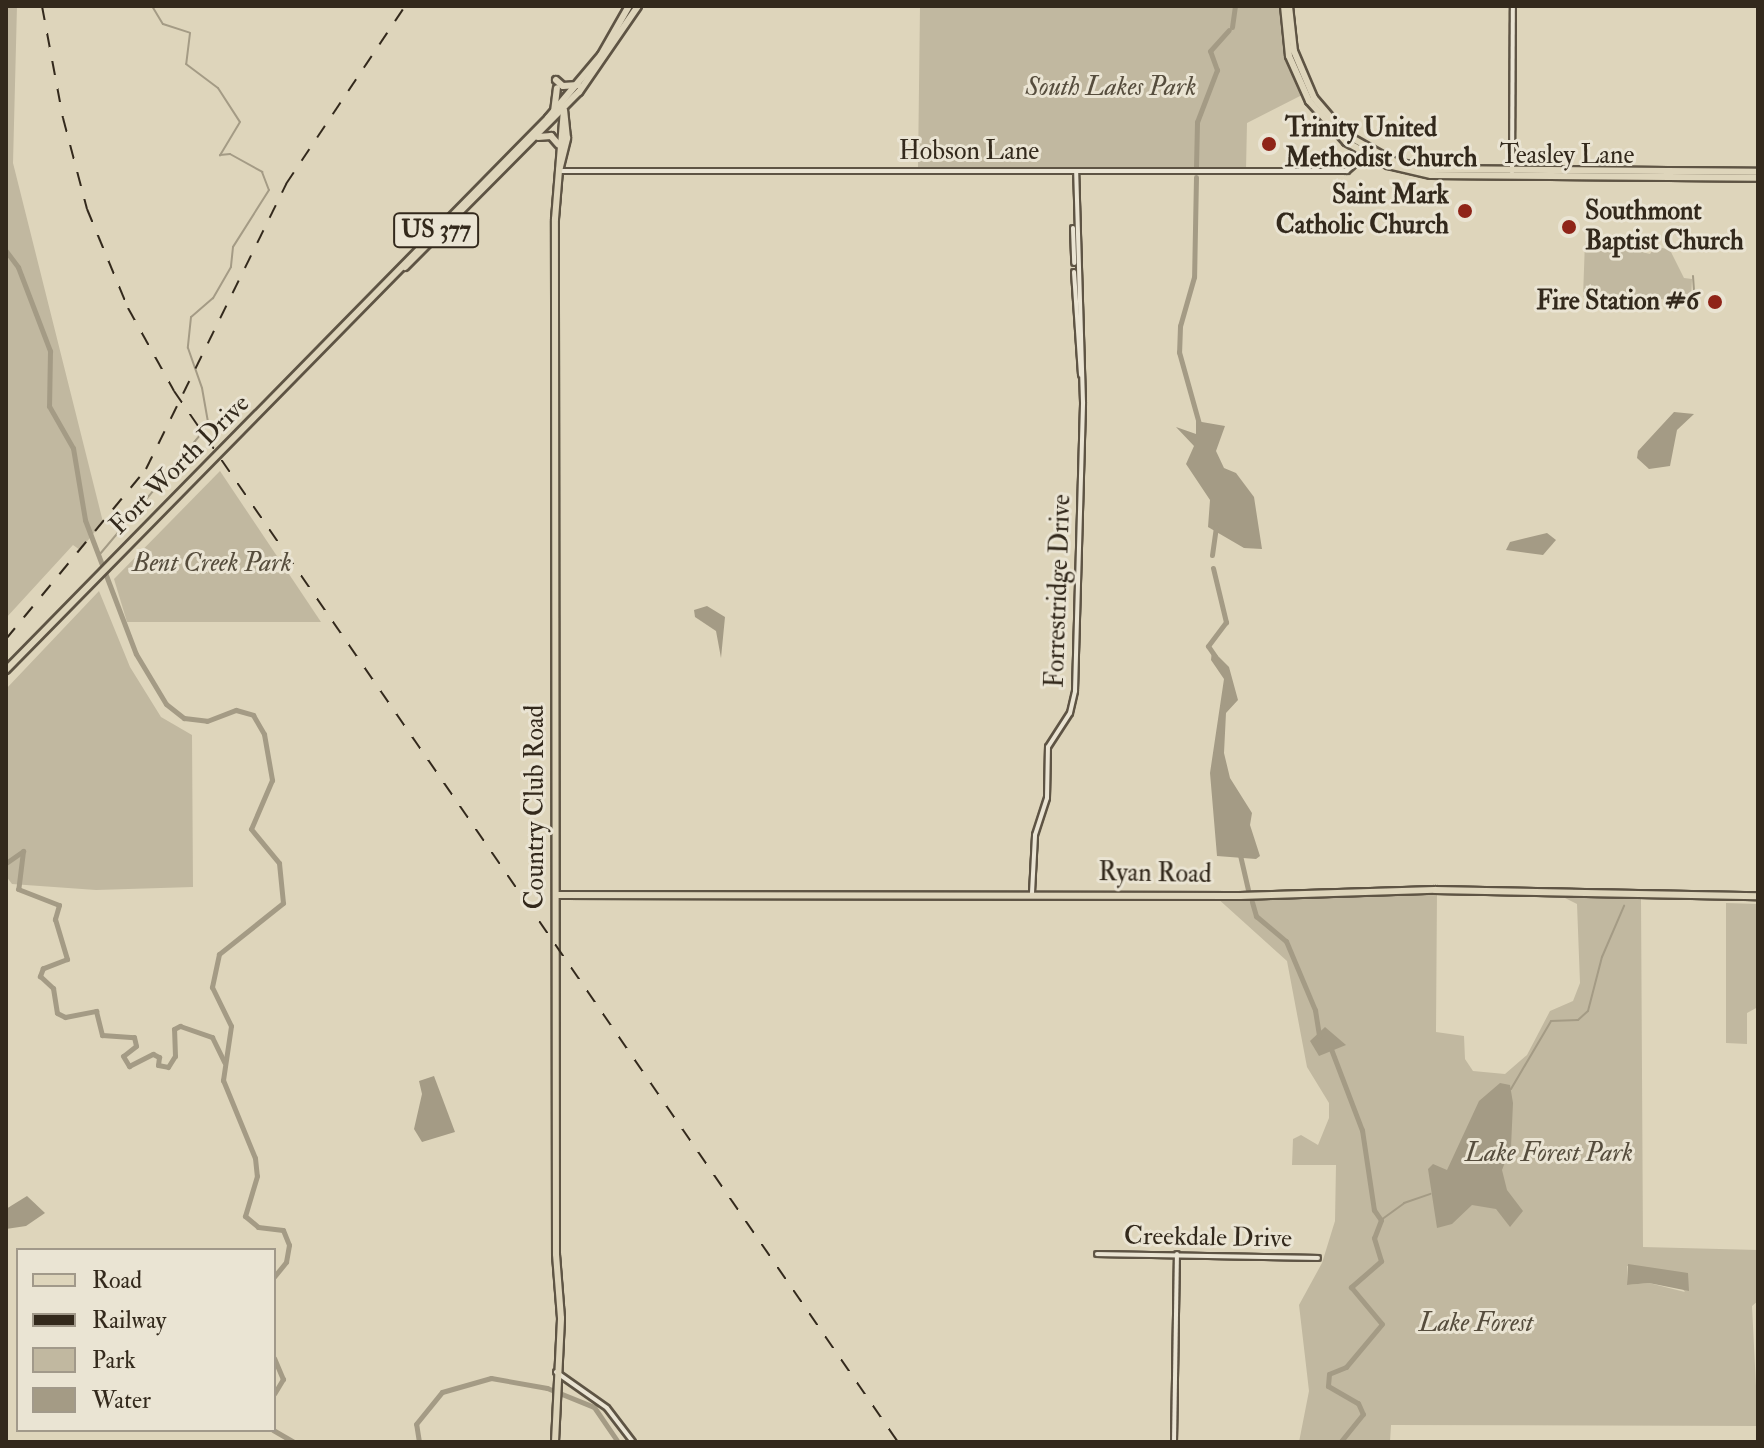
<!DOCTYPE html>
<style>
body{margin:0}
#map{position:relative;width:1764px;height:1448px;overflow:hidden;background:#ded5bb;font-family:"IM FELL Double Pica",serif}
div>[style]{position:absolute}
[style*='--x']{left:calc(var(--x)*1px);top:calc(var(--y)*1px);width:calc(var(--w)*1px);rotate:calc(var(--a)*1deg)}
.green>*{inset:0;background:#c1b8a0}
.water>*{inset:0;background:#a49b85}
.stream>*{height:2px;margin:-1px;padding:0 1px;transform-origin:1px;border-radius:1px;background:#a49b85}
.river>*{height:5px;margin:-2.5px;padding:0 2.5px;transform-origin:2.5px;border-radius:2.5px;background:#a49b85}
.roads{filter:drop-shadow(2px 0 #5e5444) drop-shadow(-2px 0 #5e5444) drop-shadow(0 2px #5e5444) drop-shadow(0 -2px #5e5444)}
.minor>*{height:4px;margin:-2px;padding:0 2px;transform-origin:2px;border-radius:2px;background:#eae4d3}
.major>*{height:6px;margin:-3px;padding:0 3px;transform-origin:3px;border-radius:3px;background:#ded5bb}
.rail>*{height:2px;margin-top:-1px;transform-origin:0;background:repeating-linear-gradient(90deg,#33291c 0 14px,transparent 0 28px)}
.dots>*{width:22px;height:22px;translate:-50% -50%;box-sizing:border-box;border:4px solid #eae4d3;border-radius:50%}
span{translate:-50% -50%;white-space:nowrap;text-align:center;line-height:1.15;-webkit-text-stroke:6px #eae4d3;paint-order:stroke}
.shield-label span{padding:2px 6px;background:#eae4d3;border:2px solid;border-radius:6px;-webkit-text-stroke-width:0}
.shield-label{font-size:24px;color:#33291c;font-weight:700}
.park-label{font-size:26px;color:#564d3d;font-style:italic}
.poi-label{font-size:26px;color:#33291c;font-weight:700}
.left{translate:0 -50%;text-align:left}
.right{translate:-100% -50%;text-align:right}
.street-label{font-size:26px;color:#33291c}
.frame{position:absolute;inset:0;border:8px solid #33291c;pointer-events:none}
.legend{position:absolute;left:16px;top:1248px;width:260px;height:184px;box-sizing:border-box;background:#eae4d3;border:2px solid #a1998a;margin:0;padding:10px 14px;list-style:none;font-size:24px;color:#33291c}
.legend li{display:flex;align-items:center;gap:16px;height:40px}
.legend b{width:40px;border:2px solid #a1998a}
</style>
<div id="map">
<div class="green">
<i style="clip-path:polygon(6px 6px,17px 6px,13px 163px,103px 522px,80px 550px,73px 545px,6px 618px)"></i>
<i style="clip-path:polygon(920px 6px,1284px 6px,1287px 46px,1304px 94px,1247px 123px,1246px 170px,918px 168px)"></i>
<i style="clip-path:polygon(1585px 241px,1630px 247px,1636px 243px,1634px 250px,1650px 254px,1655px 246px,1670px 250px,1684px 278px,1692px 279px,1691px 300px,1583px 297px)"></i>
<i style="clip-path:polygon(220px 471px,321px 622px,127px 622px,114px 579px)"></i>
<i style="clip-path:polygon(99px 591px,130px 667px,161px 717px,192px 735px,193px 887px,96px 890px,12px 884px,6px 876px,6px 689px)"></i>
<i style="clip-path:polygon(evenodd,1437px 892px,1436px 1032px,1464px 1036px,1465px 1059px,1473px 1071px,1505px 1074px,1527px 1055px,1550px 1011px,1573px 1001px,1580px 983px,1577px 904px,1563px 897px,1641px 898px,1643px 1247px,1758px 1250px,1758px 1301px,1752px 1306px,1758px 1426px,1391px 1425px,1390px 1442px,1299px 1442px,1309px 1391px,1299px 1305px,1322px 1263px,1335px 1221px,1336px 1165px,1292px 1165px,1293px 1139px,1301px 1135px,1318px 1145px,1329px 1118px,1329px 1103px,1307px 1067px,1287px 961px,1216px 897px,1437px 892px,1627px 1266px,1669px 1271px,1685px 1292px,1649px 1283px,1627px 1285px,1627px 1266px)"></i>
<i style="clip-path:polygon(1726px 903px,1758px 904px,1758px 1007px,1747px 1013px,1747px 1044px,1726px 1043px)"></i>
</div>
<div class="water">
<i style="clip-path:polygon(1674px 412px,1694px 414px,1677px 430px,1670px 466px,1649px 469px,1637px 458px,1638px 451px)"></i>
<i style="clip-path:polygon(1196px 421px,1225px 426px,1216px 451px,1224px 468px,1236px 473px,1254px 497px,1262px 549px,1244px 548px,1208px 527px,1210px 500px,1186px 464px,1194px 446px,1176px 427px,1196px 434px)"></i>
<i style="clip-path:polygon(1547px 533px,1556px 540px,1543px 555px,1506px 550px,1510px 542px)"></i>
<i style="clip-path:polygon(707px 606px,725px 617px,721px 658px,716px 631px,695px 617px,694px 610px)"></i>
<i style="clip-path:polygon(1212px 650px,1229px 667px,1238px 700px,1226px 713px,1224px 753px,1230px 778px,1252px 813px,1250px 825px,1260px 856px,1256px 859px,1217px 856px,1210px 773px,1224px 679px,1211px 660px)"></i>
<i style="clip-path:polygon(1325px 1027px,1346px 1045px,1319px 1056px,1310px 1041px)"></i>
<i style="clip-path:polygon(434px 1076px,455px 1132px,422px 1142px,414px 1129px,422px 1094px,419px 1081px)"></i>
<i style="clip-path:polygon(1500px 1083px,1510px 1085px,1513px 1103px,1511px 1147px,1502px 1170px,1507px 1190px,1523px 1211px,1510px 1227px,1496px 1209px,1472px 1205px,1452px 1224px,1437px 1228px,1428px 1169px,1433px 1164px,1447px 1170px,1479px 1101px)"></i>
<i style="clip-path:polygon(27px 1196px,45px 1213px,26px 1226px,6px 1229px,6px 1209px)"></i>
<i style="clip-path:polygon(1628px 1264px,1688px 1273px,1689px 1291px,1649px 1283px,1627px 1285px)"></i>
</div>
<div class="stream">
<i style="--x:152;--y:6;--w:21;--a:59"></i>
<i style="--x:163;--y:24;--w:28;--a:18"></i>
<i style="--x:190;--y:33;--w:31;--a:97"></i>
<i style="--x:186;--y:64;--w:40;--a:37"></i>
<i style="--x:218;--y:88;--w:40;--a:57.1"></i>
<i style="--x:240;--y:122;--w:39;--a:121"></i>
<i style="--x:220;--y:155;--w:10;--a:-6"></i>
<i style="--x:230;--y:154;--w:37;--a:29"></i>
<i style="--x:262;--y:172;--w:19;--a:69"></i>
<i style="--x:269;--y:190;--w:67;--a:122.3"></i>
<i style="--x:233;--y:247;--w:20;--a:96"></i>
<i style="--x:231;--y:267;--w:36;--a:120"></i>
<i style="--x:213;--y:298;--w:29;--a:139"></i>
<i style="--x:191;--y:317;--w:31;--a:96"></i>
<i style="--x:188;--y:348;--w:42;--a:70.7"></i>
<i style="--x:202;--y:388;--w:35;--a:80"></i>
<i style="--x:208;--y:422;--w:10;--a:119"></i>
<i style="--x:1693;--y:276;--w:32;--a:86"></i>
<i style="--x:170;--y:471;--w:48;--a:-50"></i>
<i style="--x:100;--y:554;--w:99;--a:-49.9"></i>
<i style="--x:1511;--y:1089;--w:79;--a:-59.5"></i>
<i style="--x:1551;--y:1021;--w:27;--a:-2"></i>
<i style="--x:1578;--y:1020;--w:13;--a:-42"></i>
<i style="--x:1588;--y:1011;--w:56;--a:-75.5"></i>
<i style="--x:1602;--y:957;--w:56;--a:-66.7"></i>
<i style="--x:1381;--y:1220;--w:29;--a:-36"></i>
<i style="--x:1404;--y:1203;--w:28;--a:-19"></i>
</div>
<div class="river">
<i style="--x:1232;--y:27;--w:21;--a:-82"></i>
<i style="--x:1196;--y:167;--w:45;--a:-88.7"></i>
<i style="--x:1197;--y:122;--w:56;--a:-69"></i>
<i style="--x:1217;--y:70;--w:20;--a:-110"></i>
<i style="--x:1210;--y:51;--w:28;--a:-48"></i>
<i style="--x:1196;--y:177;--w:100;--a:91.1"></i>
<i style="--x:1194;--y:277;--w:51;--a:105.9"></i>
<i style="--x:1180;--y:326;--w:26;--a:92"></i>
<i style="--x:1179;--y:352;--w:78;--a:74.4"></i>
<i style="--x:6;--y:251;--w:20;--a:53"></i>
<i style="--x:18;--y:267;--w:90;--a:69.1"></i>
<i style="--x:50;--y:351;--w:55;--a:91"></i>
<i style="--x:49;--y:406;--w:48;--a:60.3"></i>
<i style="--x:73;--y:448;--w:73;--a:80.5"></i>
<i style="--x:85;--y:520;--w:143;--a:69.2"></i>
<i style="--x:136;--y:654;--w:58;--a:59"></i>
<i style="--x:166;--y:704;--w:23;--a:38"></i>
<i style="--x:184;--y:718;--w:23;--a:7"></i>
<i style="--x:207;--y:721;--w:31;--a:-21"></i>
<i style="--x:236;--y:710;--w:18;--a:16"></i>
<i style="--x:253;--y:715;--w:22;--a:60"></i>
<i style="--x:264;--y:734;--w:47;--a:80.1"></i>
<i style="--x:272;--y:780;--w:53;--a:113.2"></i>
<i style="--x:251;--y:829;--w:44;--a:50.5"></i>
<i style="--x:279;--y:863;--w:40;--a:84.3"></i>
<i style="--x:283;--y:903;--w:82;--a:141.4"></i>
<i style="--x:219;--y:954;--w:34;--a:102"></i>
<i style="--x:212;--y:987;--w:43;--a:64"></i>
<i style="--x:231;--y:1026;--w:55;--a:98.4"></i>
<i style="--x:223;--y:1080;--w:84;--a:67.7"></i>
<i style="--x:255;--y:1158;--w:18;--a:84"></i>
<i style="--x:257;--y:1176;--w:42;--a:106.7"></i>
<i style="--x:245;--y:1216;--w:17;--a:40"></i>
<i style="--x:258;--y:1227;--w:25;--a:7"></i>
<i style="--x:283;--y:1230;--w:16;--a:68"></i>
<i style="--x:289;--y:1245;--w:17;--a:100"></i>
<i style="--x:286;--y:1262;--w:19;--a:129"></i>
<i style="--x:1212;--y:555;--w:28;--a:-82"></i>
<i style="--x:1213;--y:568;--w:56;--a:76.5"></i>
<i style="--x:1226;--y:622;--w:30;--a:127"></i>
<i style="--x:1208;--y:646;--w:12;--a:55"></i>
<i style="--x:1240;--y:855;--w:35;--a:77"></i>
<i style="--x:6;--y:863;--w:21;--a:-35"></i>
<i style="--x:23;--y:851;--w:38;--a:97"></i>
<i style="--x:18;--y:889;--w:44;--a:21.3"></i>
<i style="--x:59;--y:905;--w:15;--a:106"></i>
<i style="--x:55;--y:919;--w:42;--a:73.3"></i>
<i style="--x:67;--y:959;--w:26;--a:159"></i>
<i style="--x:43;--y:968;--w:9;--a:111"></i>
<i style="--x:40;--y:976;--w:18;--a:43"></i>
<i style="--x:53;--y:988;--w:25;--a:81"></i>
<i style="--x:57;--y:1013;--w:9;--a:27"></i>
<i style="--x:65;--y:1017;--w:32;--a:-11"></i>
<i style="--x:96;--y:1011;--w:25;--a:76"></i>
<i style="--x:102;--y:1035;--w:32;--a:4"></i>
<i style="--x:134;--y:1037;--w:9;--a:77"></i>
<i style="--x:136;--y:1046;--w:16;--a:142"></i>
<i style="--x:123;--y:1056;--w:12;--a:59"></i>
<i style="--x:129;--y:1066;--w:27;--a:-27"></i>
<i style="--x:153;--y:1054;--w:7;--a:27"></i>
<i style="--x:159;--y:1057;--w:8;--a:97"></i>
<i style="--x:158;--y:1065;--w:10;--a:11"></i>
<i style="--x:168;--y:1067;--w:13;--a:-58"></i>
<i style="--x:175;--y:1056;--w:27;--a:-92"></i>
<i style="--x:174;--y:1029;--w:7;--a:-27"></i>
<i style="--x:180;--y:1026;--w:34;--a:19"></i>
<i style="--x:212;--y:1037;--w:28;--a:64"></i>
<i style="--x:1252;--y:902;--w:15;--a:74"></i>
<i style="--x:1256;--y:916;--w:39;--a:40"></i>
<i style="--x:1286;--y:941;--w:75;--a:67.2"></i>
<i style="--x:1315;--y:1010;--w:26;--a:81"></i>
<i style="--x:1331;--y:1049;--w:87;--a:69.1"></i>
<i style="--x:1362;--y:1130;--w:81;--a:81.5"></i>
<i style="--x:1374;--y:1210;--w:12;--a:55"></i>
<i style="--x:1381;--y:1220;--w:19;--a:111"></i>
<i style="--x:1374;--y:1238;--w:24;--a:73"></i>
<i style="--x:1381;--y:1261;--w:40;--a:139"></i>
<i style="--x:1351;--y:1287;--w:48;--a:50"></i>
<i style="--x:1382;--y:1324;--w:56;--a:129.9"></i>
<i style="--x:1346;--y:1367;--w:18;--a:158"></i>
<i style="--x:1329;--y:1374;--w:12;--a:95"></i>
<i style="--x:1328;--y:1386;--w:34;--a:30"></i>
<i style="--x:1358;--y:1403;--w:12;--a:66"></i>
<i style="--x:1363;--y:1414;--w:36;--a:129"></i>
<i style="--x:274;--y:1358;--w:23;--a:67"></i>
<i style="--x:283;--y:1379;--w:17;--a:121"></i>
<i style="--x:273;--y:1430;--w:24;--a:30"></i>
<i style="--x:419;--y:1442;--w:18;--a:-99"></i>
<i style="--x:416;--y:1424;--w:41;--a:-50.9"></i>
<i style="--x:442;--y:1392;--w:51;--a:-15.9"></i>
<i style="--x:491;--y:1378;--w:57;--a:10.1"></i>
<i style="--x:547;--y:1388;--w:51;--a:22"></i>
<i style="--x:594;--y:1407;--w:42;--a:55.6"></i>
</div>
<div class="roads">
<div class="minor">
<i style="--x:559;--y:171;--w:788;--a:0"></i>
<i style="--x:1347;--y:171;--w:28;--a:-42"></i>
<i style="--x:1512;--y:172;--w:166;--a:-89.7"></i>
<i style="--x:1073;--y:228;--w:35;--a:88"></i>
<i style="--x:1074;--y:272;--w:103;--a:86.1"></i>
<i style="--x:1032;--y:893;--w:58;--a:-87"></i>
<i style="--x:1035;--y:835;--w:39;--a:-72"></i>
<i style="--x:1047;--y:798;--w:51;--a:-88.9"></i>
<i style="--x:1048;--y:747;--w:40;--a:-57.1"></i>
<i style="--x:1070;--y:713;--w:23;--a:-77"></i>
<i style="--x:1075;--y:691;--w:289;--a:-88.4"></i>
<i style="--x:1083;--y:402;--w:231;--a:-91.7"></i>
<i style="--x:1097;--y:1254;--w:221;--a:1"></i>
<i style="--x:556;--y:1372;--w:62;--a:35.2"></i>
<i style="--x:607;--y:1408;--w:43;--a:52.6"></i>
<i style="--x:1174;--y:1442;--w:188;--a:-89.1"></i>
</div>
<div class="major">
<i style="--x:1284;--y:6;--w:50;--a:84.3"></i>
<i style="--x:1289;--y:56;--w:49;--a:66"></i>
<i style="--x:1309;--y:101;--w:55;--a:47.9"></i>
<i style="--x:1346;--y:142;--w:48;--a:28.7"></i>
<i style="--x:1388;--y:165;--w:44;--a:13.1"></i>
<i style="--x:1431;--y:175;--w:327;--a:0.5"></i>
<i style="--x:1289;--y:6;--w:45;--a:83.7"></i>
<i style="--x:1294;--y:51;--w:51;--a:66.9"></i>
<i style="--x:1314;--y:98;--w:48;--a:49.3"></i>
<i style="--x:1345;--y:134;--w:55;--a:29.4"></i>
<i style="--x:1393;--y:161;--w:37;--a:13"></i>
<i style="--x:1429;--y:169;--w:329;--a:0.5"></i>
<i style="--x:556;--y:80;--w:9;--a:41"></i>
<i style="--x:563;--y:86;--w:15;--a:-4"></i>
<i style="--x:554;--y:112;--w:24;--a:-83"></i>
<i style="--x:538;--y:137;--w:13;--a:-4"></i>
<i style="--x:551;--y:136;--w:11;--a:49"></i>
<i style="--x:559;--y:171;--w:34;--a:-76"></i>
<i style="--x:567;--y:138;--w:27;--a:-96"></i>
<i style="--x:405;--y:267;--w:247;--a:-45.2"></i>
<i style="--x:579;--y:92;--w:104;--a:-55.5"></i>
<i style="--x:6;--y:670;--w:774;--a:-45.52"></i>
<i style="--x:548;--y:118;--w:82;--a:-49.9"></i>
<i style="--x:601;--y:55;--w:56;--a:-60.3"></i>
<i style="--x:556;--y:895;--w:684;--a:0.08"></i>
<i style="--x:1240;--y:896;--w:195;--a:-1.8"></i>
<i style="--x:1435;--y:890;--w:323;--a:1.1"></i>
<i style="--x:555;--y:1442;--w:124;--a:-87.2"></i>
<i style="--x:561;--y:1318;--w:64;--a:-94.5"></i>
<i style="--x:556;--y:1254;--w:1035;--a:-90.06"></i>
<i style="--x:555;--y:219;--w:109;--a:-85.3"></i>
</div>
</div>
<div class="rail">
<i style="--x:42;--y:6;--w:114;--a:79.4"></i>
<i style="--x:63;--y:118;--w:94;--a:75.2"></i>
<i style="--x:87;--y:209;--w:107;--a:67.5"></i>
<i style="--x:128;--y:308;--w:95;--a:61"></i>
<i style="--x:174;--y:391;--w:1276;--a:55.44"></i>
<i style="--x:6;--y:639;--w:220;--a:-50.5"></i>
<i style="--x:146;--y:469;--w:318;--a:-63.8"></i>
<i style="--x:286;--y:184;--w:214;--a:-56.2"></i>
</div>
<div class="dots">
<i style="left:1269px;top:144px;background:#8f2418"></i>
<i style="left:1465px;top:211px;background:#8f2418"></i>
<i style="left:1569px;top:227px;background:#8f2418"></i>
<i style="left:1715px;top:302px;background:#8f2418"></i>
</div>
<div class="shield-label">
<span style="left:436px;top:230px">US 377</span>
</div>
<div class="park-label">
<span style="left:1111px;top:88px">South Lakes Park</span>
<span style="left:212px;top:564px">Bent Creek Park</span>
<span style="left:1549px;top:1154px">Lake Forest Park</span>
<span style="left:1476px;top:1324px">Lake Forest</span>
</div>
<div class="poi-label">
<span class="left" style="left:1285px;top:144px">Trinity United<br>Methodist Church</span>
<span class="right" style="left:1449px;top:211px">Saint Mark<br>Catholic Church</span>
<span class="left" style="left:1585px;top:227px">Southmont<br>Baptist Church</span>
<span class="right" style="left:1699px;top:302px">Fire Station #6</span>
</div>
<div class="street-label">
<span style="left:969px;top:152px">Hobson Lane</span>
<span style="left:1567px;top:156px">Teasley Lane</span>
<span style="left:180px;top:465px;rotate:-45deg">Fort Worth Drive</span>
<span style="left:1059px;top:591px;rotate:-88deg">Forrestridge Drive</span>
<span style="left:536px;top:807px;rotate:-90deg">Country Club Road</span>
<span style="left:1155px;top:874px;rotate:1deg">Ryan Road</span>
<span style="left:1208px;top:1238px;rotate:1deg">Creekdale Drive</span>
</div>
<div class="frame"></div>
<ul class="legend">
<li><b style="height:10px;background:#ded5bb"></b>Road</li>
<li><b style="height:10px;background:#33291c"></b>Railway</li>
<li><b style="height:22px;background:#c1b8a0"></b>Park</li>
<li><b style="height:22px;background:#a49b85"></b>Water</li>
</ul>
</div>
